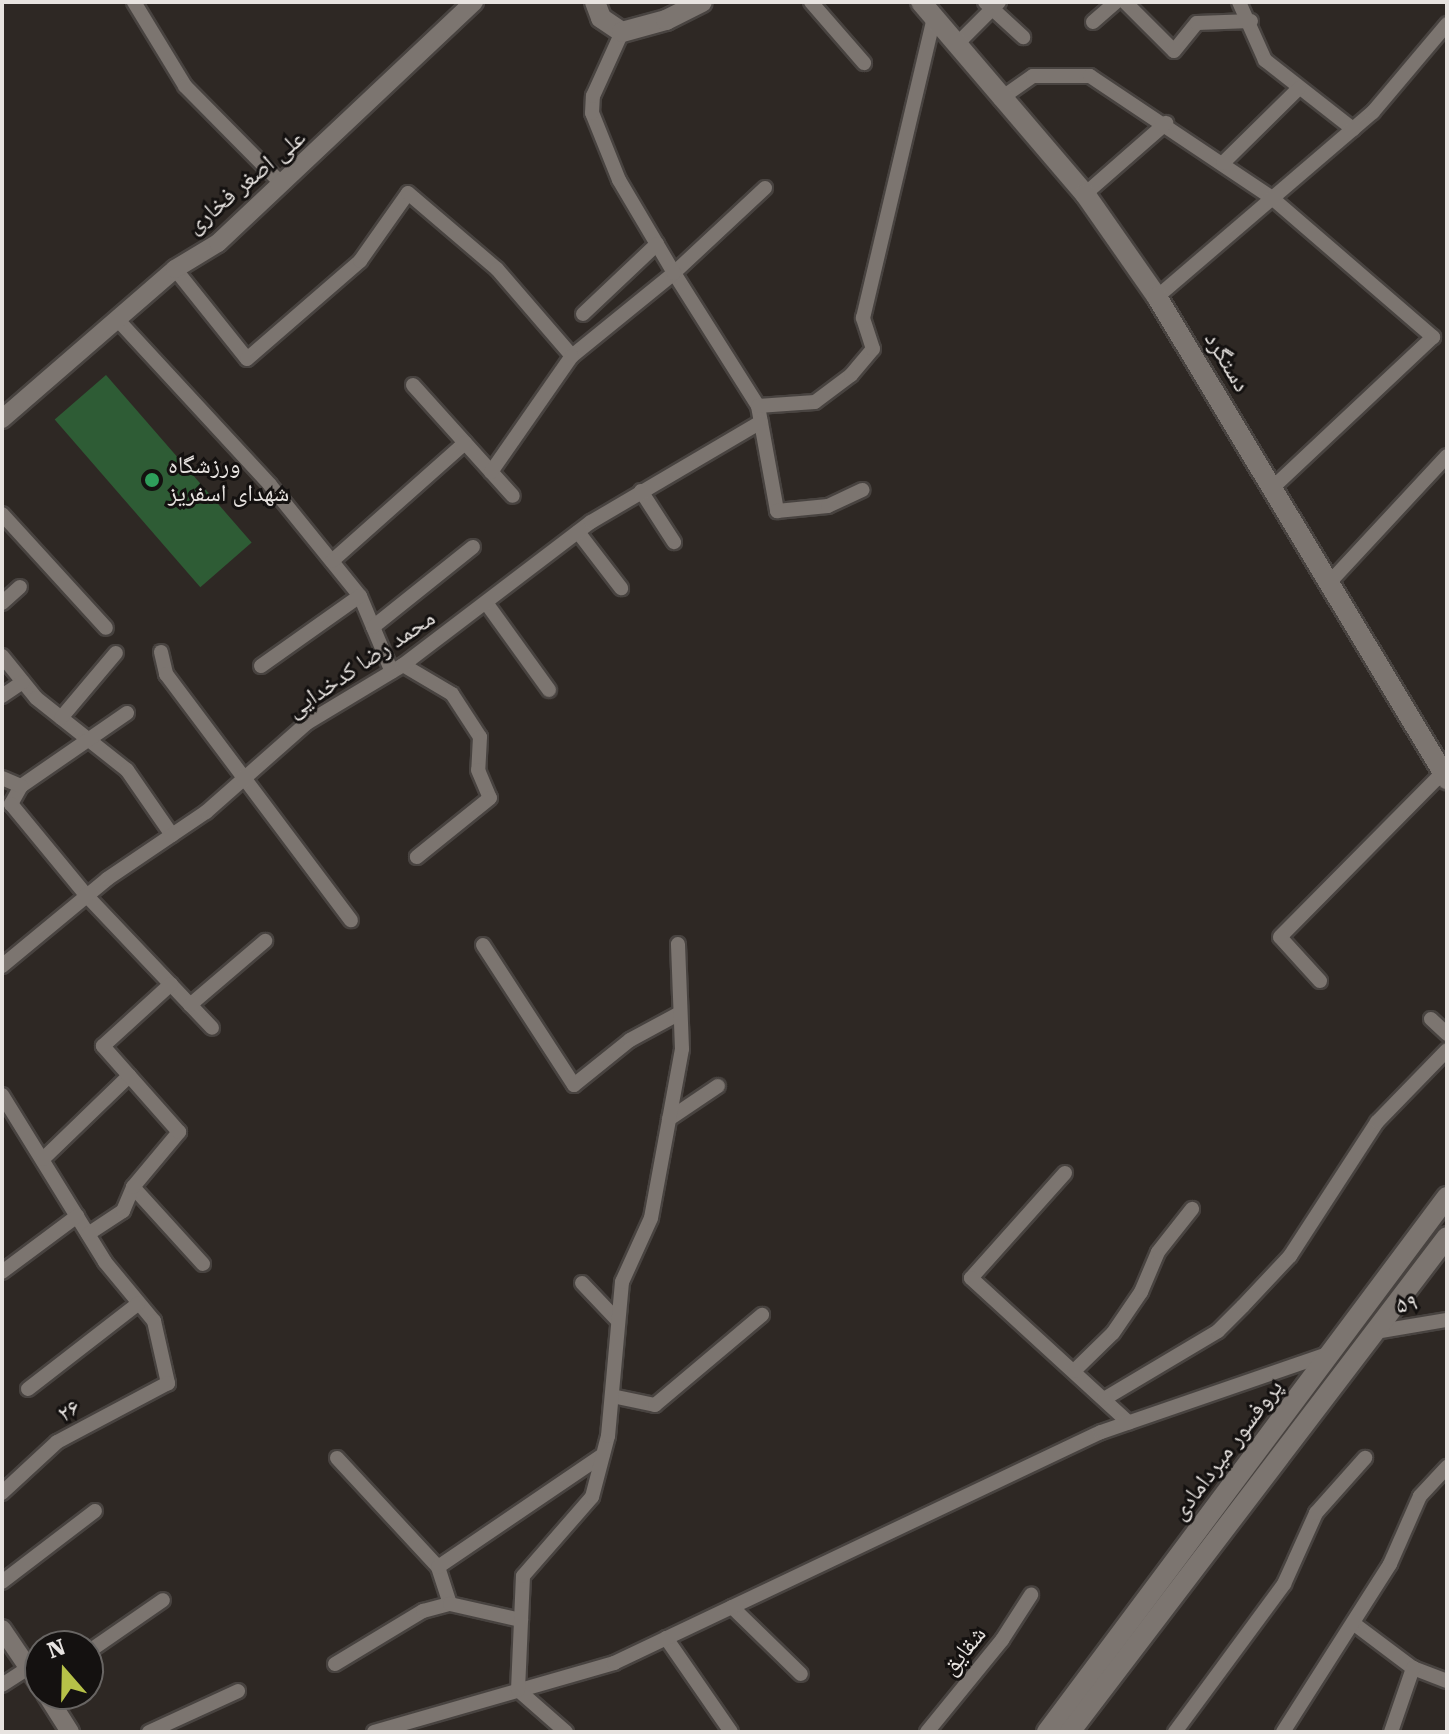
<!DOCTYPE html>
<meta charset="utf-8">
<style>
body{margin:0}
#map{position:relative;width:1449px;height:1734px;overflow:hidden;background:#2e2824;font-family:"Roboto Serif","Noto Naskh Arabic",serif}
div>[style]{position:absolute}
[style*='--x']{left:calc(var(--x)*1px);top:calc(var(--y)*1px);width:calc(var(--w)*1px);rotate:calc(var(--a)*1deg)}
.green>*{inset:0;background:#2e5c35;transform-origin:0 0}
.roads{filter:drop-shadow(2px 0 #484340) drop-shadow(-2px 0 #484340) drop-shadow(0 2px #484340) drop-shadow(0 -2px #484340)}
.minor>*{height:14px;margin:-7px;padding:0 7px;transform-origin:7px;border-radius:7px;background:#7c7570}
.tertiary>*{height:18px;margin:-9px;padding:0 9px;transform-origin:9px;border-radius:9px;background:#7c7570}
.secondary>*{height:20px;margin:-10px;padding:0 10px;transform-origin:10px;border-radius:10px;background:#7c7570}
.dots>*{width:22px;height:22px;translate:-50% -50%;box-sizing:border-box;border:4px solid #141110;border-radius:50%}
span{translate:-50% -50%;white-space:nowrap;text-align:center;line-height:1.15;-webkit-text-stroke:6px #141110;paint-order:stroke}
.street-label{font-size:24px;color:#e7e3e0}
.poi-label{font-size:24px;color:#e7e3e0}
.left{translate:0 -50%;text-align:left}
.frame{position:absolute;inset:0;border:4px solid #e7e3e0;pointer-events:none}
.north{position:absolute;left:24px;top:1630px;width:80px;height:80px;box-sizing:border-box;background:#141110;border:2px solid #686563;border-radius:50%;rotate:340deg;font-size:22px;font-weight:700;line-height:32px;text-align:center;color:#e7e3e0}
.north::after{content:'';display:block;margin:auto;width:28px;height:36px;background:#b6c148;clip-path:polygon(50% 0,100% 100%,50% 72%,0 100%)}
</style>
<div id="map">
<div class="green">
<i style="left:106px;top:375px;width:222px;height:68px;rotate:49deg"></i>
</div>
<div class="roads">
<div class="minor">
<i style="--x:134;--y:2;--w:98;--a:58.7"></i>
<i style="--x:185;--y:86;--w:138;--a:45.3"></i>
<i style="--x:811;--y:2;--w:81;--a:49"></i>
<i style="--x:985;--y:2;--w:52;--a:42.6"></i>
<i style="--x:1125;--y:2;--w:69;--a:45"></i>
<i style="--x:1174;--y:51;--w:36;--a:-51"></i>
<i style="--x:1197;--y:23;--w:54;--a:-2.1"></i>
<i style="--x:1239;--y:2;--w:64;--a:65.9"></i>
<i style="--x:1265;--y:60;--w:112;--a:38.1"></i>
<i style="--x:1093;--y:22;--w:30;--a:-41"></i>
<i style="--x:956;--y:45;--w:61;--a:-45"></i>
<i style="--x:1000;--y:99;--w:40;--a:-34.9"></i>
<i style="--x:1033;--y:76;--w:57;--a:0"></i>
<i style="--x:1090;--y:76;--w:219;--a:33.8"></i>
<i style="--x:1272;--y:198;--w:213;--a:40.8"></i>
<i style="--x:1433;--y:337;--w:221;--a:136.8"></i>
<i style="--x:1223;--y:163;--w:107;--a:-44.6"></i>
<i style="--x:765;--y:188;--w:125;--a:137"></i>
<i style="--x:674;--y:273;--w:157;--a:57.7"></i>
<i style="--x:758;--y:406;--w:107;--a:79.7"></i>
<i style="--x:777;--y:511;--w:51;--a:-5.6"></i>
<i style="--x:828;--y:506;--w:38;--a:-25"></i>
<i style="--x:1085;--y:194;--w:108;--a:-41.2"></i>
<i style="--x:175;--y:269;--w:115;--a:51.3"></i>
<i style="--x:247;--y:359;--w:150;--a:-40.9"></i>
<i style="--x:360;--y:261;--w:83;--a:-54.8"></i>
<i style="--x:408;--y:193;--w:117;--a:40.5"></i>
<i style="--x:497;--y:269;--w:115;--a:49.2"></i>
<i style="--x:572;--y:356;--w:132;--a:-39.1"></i>
<i style="--x:674;--y:273;--w:108;--a:-120.6"></i>
<i style="--x:619;--y:180;--w:72;--a:-111.9"></i>
<i style="--x:592;--y:113;--w:17;--a:-87"></i>
<i style="--x:593;--y:96;--w:70;--a:-65.6"></i>
<i style="--x:1157;--y:297;--w:284;--a:-40.6"></i>
<i style="--x:1373;--y:112;--w:115;--a:-49.9"></i>
<i style="--x:583;--y:314;--w:102;--a:-43.4"></i>
<i style="--x:117;--y:319;--w:226;--a:47.3"></i>
<i style="--x:270;--y:485;--w:143;--a:51"></i>
<i style="--x:360;--y:596;--w:82;--a:67.2"></i>
<i style="--x:413;--y:385;--w:149;--a:48"></i>
<i style="--x:758;--y:406;--w:57;--a:-4"></i>
<i style="--x:815;--y:402;--w:45;--a:-36.9"></i>
<i style="--x:851;--y:375;--w:34;--a:-50"></i>
<i style="--x:873;--y:349;--w:33;--a:-108"></i>
<i style="--x:863;--y:318;--w:309;--a:-76.7"></i>
<i style="--x:491;--y:472;--w:141;--a:-55.1"></i>
<i style="--x:641;--y:491;--w:61;--a:57.1"></i>
<i style="--x:2;--y:514;--w:154;--a:47.6"></i>
<i style="--x:578;--y:532;--w:71;--a:52.5"></i>
<i style="--x:332;--y:561;--w:178;--a:-41.6"></i>
<i style="--x:1329;--y:583;--w:173;--a:-47.1"></i>
<i style="--x:2;--y:603;--w:24;--a:-42"></i>
<i style="--x:487;--y:604;--w:106;--a:54.2"></i>
<i style="--x:373;--y:627;--w:128;--a:-38.7"></i>
<i style="--x:161;--y:652;--w:23;--a:77"></i>
<i style="--x:166;--y:674;--w:308;--a:53.1"></i>
<i style="--x:2;--y:656;--w:54;--a:51"></i>
<i style="--x:36;--y:698;--w:116;--a:38.4"></i>
<i style="--x:127;--y:770;--w:79;--a:55.3"></i>
<i style="--x:403;--y:665;--w:57;--a:30.6"></i>
<i style="--x:452;--y:694;--w:51;--a:56.9"></i>
<i style="--x:480;--y:737;--w:33;--a:93"></i>
<i style="--x:478;--y:770;--w:30;--a:67"></i>
<i style="--x:490;--y:798;--w:94;--a:141.1"></i>
<i style="--x:261;--y:666;--w:121;--a:-35.3"></i>
<i style="--x:2;--y:696;--w:25;--a:-34"></i>
<i style="--x:127;--y:713;--w:129;--a:145.4"></i>
<i style="--x:21;--y:786;--w:21;--a:119"></i>
<i style="--x:11;--y:804;--w:118;--a:50.5"></i>
<i style="--x:86;--y:895;--w:183;--a:46.5"></i>
<i style="--x:61;--y:718;--w:85;--a:-49.8"></i>
<i style="--x:2;--y:778;--w:21;--a:23"></i>
<i style="--x:483;--y:945;--w:167;--a:57"></i>
<i style="--x:574;--y:1085;--w:72;--a:-38.8"></i>
<i style="--x:630;--y:1040;--w:57;--a:-28.4"></i>
<i style="--x:2;--y:966;--w:136;--a:-39.6"></i>
<i style="--x:107;--y:879;--w:120;--a:-34.1"></i>
<i style="--x:206;--y:812;--w:135;--a:-41.4"></i>
<i style="--x:307;--y:723;--w:112;--a:-31.1"></i>
<i style="--x:403;--y:665;--w:236;--a:-37.3"></i>
<i style="--x:591;--y:522;--w:197;--a:-30.5"></i>
<i style="--x:1320;--y:981;--w:59;--a:-132.3"></i>
<i style="--x:1280;--y:937;--w:232;--a:-45.3"></i>
<i style="--x:190;--y:1005;--w:99;--a:-40.5"></i>
<i style="--x:1431;--y:1019;--w:22;--a:43"></i>
<i style="--x:2;--y:1095;--w:196;--a:58.3"></i>
<i style="--x:105;--y:1262;--w:77;--a:50.3"></i>
<i style="--x:154;--y:1321;--w:64;--a:77.3"></i>
<i style="--x:168;--y:1383;--w:126;--a:152"></i>
<i style="--x:57;--y:1442;--w:75;--a:137.2"></i>
<i style="--x:669;--y:1119;--w:59;--a:-34"></i>
<i style="--x:43;--y:1159;--w:120;--a:-44"></i>
<i style="--x:1065;--y:1173;--w:141;--a:131.8"></i>
<i style="--x:971;--y:1278;--w:214;--a:42.5"></i>
<i style="--x:133;--y:1187;--w:104;--a:47.7"></i>
<i style="--x:88;--y:1234;--w:42;--a:-33.3"></i>
<i style="--x:123;--y:1211;--w:26;--a:-67"></i>
<i style="--x:133;--y:1187;--w:72;--a:-50.1"></i>
<i style="--x:179;--y:1132;--w:115;--a:-131.5"></i>
<i style="--x:103;--y:1046;--w:92;--a:-42.4"></i>
<i style="--x:2;--y:1272;--w:94;--a:-36.7"></i>
<i style="--x:582;--y:1283;--w:52;--a:46.5"></i>
<i style="--x:1375;--y:1332;--w:73;--a:-9.5"></i>
<i style="--x:1074;--y:1371;--w:54;--a:-44.3"></i>
<i style="--x:1113;--y:1333;--w:50;--a:-55.7"></i>
<i style="--x:1141;--y:1292;--w:43;--a:-67"></i>
<i style="--x:1158;--y:1252;--w:55;--a:-51.7"></i>
<i style="--x:28;--y:1389;--w:140;--a:-37.8"></i>
<i style="--x:612;--y:1396;--w:44;--a:11.8"></i>
<i style="--x:655;--y:1405;--w:140;--a:-40.1"></i>
<i style="--x:1104;--y:1399;--w:133;--a:-30.8"></i>
<i style="--x:1218;--y:1331;--w:35;--a:-45"></i>
<i style="--x:1243;--y:1306;--w:69;--a:-46.8"></i>
<i style="--x:1290;--y:1256;--w:160;--a:-57"></i>
<i style="--x:1377;--y:1122;--w:100;--a:-45.8"></i>
<i style="--x:337;--y:1458;--w:149;--a:47.2"></i>
<i style="--x:438;--y:1567;--w:39;--a:72"></i>
<i style="--x:438;--y:1567;--w:199;--a:-34.2"></i>
<i style="--x:2;--y:1582;--w:117;--a:-37.4"></i>
<i style="--x:732;--y:1607;--w:96;--a:44.2"></i>
<i style="--x:1353;--y:1623;--w:75;--a:36.9"></i>
<i style="--x:1413;--y:1668;--w:36;--a:21"></i>
<i style="--x:666;--y:1638;--w:114;--a:55.3"></i>
<i style="--x:88;--y:1652;--w:91;--a:-34.7"></i>
<i style="--x:335;--y:1664;--w:103;--a:-31.1"></i>
<i style="--x:423;--y:1611;--w:28;--a:-15"></i>
<i style="--x:450;--y:1604;--w:73;--a:12.7"></i>
<i style="--x:2;--y:1685;--w:31;--a:-33"></i>
<i style="--x:149;--y:1732;--w:98;--a:-24.7"></i>
<i style="--x:374;--y:1732;--w:250;--a:-16"></i>
<i style="--x:614;--y:1663;--w:539;--a:-25.38"></i>
<i style="--x:1101;--y:1432;--w:243;--a:-19"></i>
<i style="--x:566;--y:1732;--w:64;--a:-138.8"></i>
<i style="--x:518;--y:1690;--w:114;--a:-87.5"></i>
<i style="--x:523;--y:1576;--w:105;--a:-48.9"></i>
<i style="--x:592;--y:1497;--w:63;--a:-75.3"></i>
<i style="--x:608;--y:1436;--w:155;--a:-84.8"></i>
<i style="--x:622;--y:1282;--w:70;--a:-65.6"></i>
<i style="--x:651;--y:1218;--w:172;--a:-79.6"></i>
<i style="--x:682;--y:1049;--w:105;--a:-92.2"></i>
<i style="--x:927;--y:1732;--w:119;--a:-50.8"></i>
<i style="--x:1002;--y:1640;--w:54;--a:-57.2"></i>
<i style="--x:1175;--y:1732;--w:184;--a:-53.6"></i>
<i style="--x:1284;--y:1584;--w:78;--a:-65.7"></i>
<i style="--x:1316;--y:1513;--w:74;--a:-48.3"></i>
<i style="--x:1283;--y:1732;--w:199;--a:-57.5"></i>
<i style="--x:1390;--y:1564;--w:74;--a:-66.2"></i>
<i style="--x:1420;--y:1496;--w:40;--a:-47"></i>
<i style="--x:1391;--y:1732;--w:68;--a:-71"></i>
</div>
<div class="tertiary">
<i style="--x:2;--y:419;--w:229;--a:-40.9"></i>
<i style="--x:175;--y:269;--w:50;--a:-31.2"></i>
<i style="--x:218;--y:243;--w:352;--a:-43.3"></i>
<i style="--x:2;--y:1629;--w:68;--a:55.8"></i>
<i style="--x:46;--y:1694;--w:45;--a:57.7"></i>
</div>
<div class="secondary">
<i style="--x:595;--y:2;--w:17;--a:69"></i>
<i style="--x:601;--y:18;--w:25;--a:34"></i>
<i style="--x:622;--y:32;--w:46;--a:-15.3"></i>
<i style="--x:666;--y:20;--w:40;--a:-26.6"></i>
<i style="--x:921;--y:2;--w:253;--a:49.5"></i>
<i style="--x:1085;--y:194;--w:126;--a:55"></i>
<i style="--x:1157;--y:297;--w:563;--a:58.97"></i>
<i style="--x:1047;--y:1732;--w:668;--a:-53.22"></i>
<i style="--x:1070;--y:1732;--w:622;--a:-52.71"></i>
</div>
</div>
<div class="dots">
<i style="left:152px;top:480px;background:#2e9e5b"></i>
</div>
<div class="street-label">
<span style="left:246px;top:182px;rotate:-40deg">علی اصغر فخاری</span>
<span style="left:1227px;top:362px;rotate:59deg">دستگرد</span>
<span style="left:361px;top:664px;rotate:-34deg">محمد رضا کدخدایی</span>
<span style="left:1407px;top:1304px;rotate:-10deg">۵۹</span>
<span style="left:69px;top:1411px;rotate:-28deg">۲۶</span>
<span style="left:1227px;top:1450px;rotate:-53deg">پروفسور میردامادی</span>
<span style="left:964px;top:1651px;rotate:-51deg">شقایق</span>
</div>
<div class="poi-label">
<span class="left" style="left:168px;top:480px">ورزشگاه<br>شهدای اسفریز</span>
</div>
<div class="frame"></div>
<div class="north">N</div>
</div>
